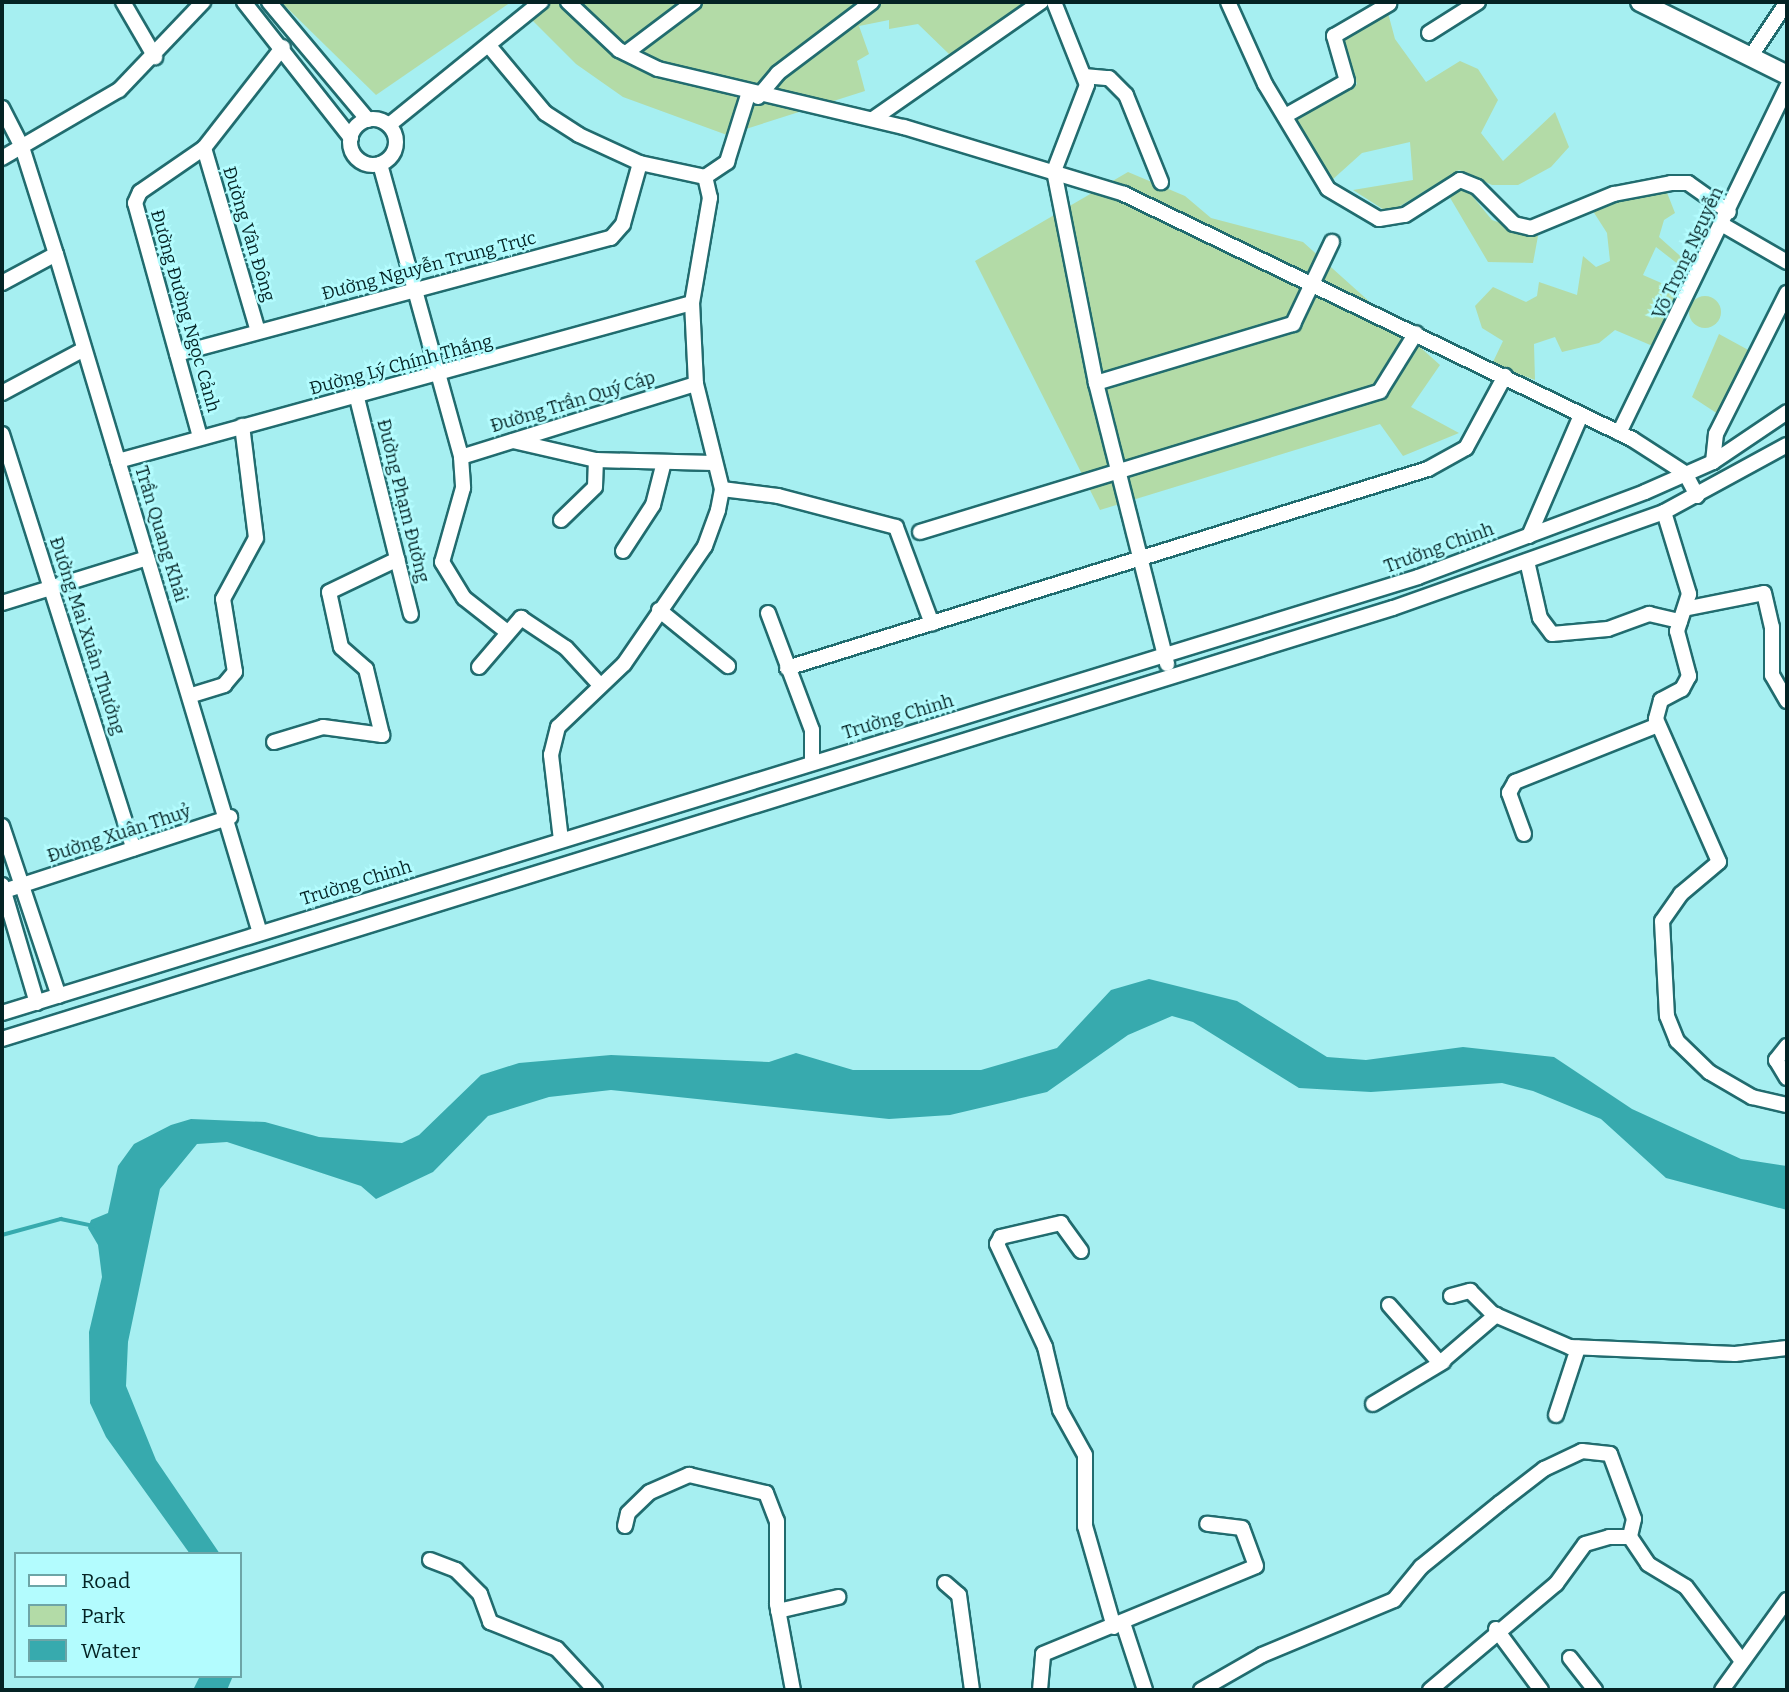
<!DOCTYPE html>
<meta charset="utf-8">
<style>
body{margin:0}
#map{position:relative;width:1789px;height:1692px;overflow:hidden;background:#a6eff1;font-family:Bitter,serif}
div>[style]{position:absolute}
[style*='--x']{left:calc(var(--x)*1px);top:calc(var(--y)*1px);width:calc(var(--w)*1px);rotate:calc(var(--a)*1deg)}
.green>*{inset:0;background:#b3dba7}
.round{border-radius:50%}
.water>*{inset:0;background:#37aaae}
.stream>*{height:3.5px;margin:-1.75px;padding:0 1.75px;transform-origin:1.75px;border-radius:1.75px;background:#37aaae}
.roads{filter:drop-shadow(2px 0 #216c6f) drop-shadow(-2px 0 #216c6f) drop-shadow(0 2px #216c6f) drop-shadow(0 -2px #216c6f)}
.minor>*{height:14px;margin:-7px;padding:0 7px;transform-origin:7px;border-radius:7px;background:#fff}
.minor>.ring{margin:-7px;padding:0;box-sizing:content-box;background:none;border:14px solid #fff;border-radius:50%}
.major>*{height:18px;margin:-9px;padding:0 9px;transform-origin:9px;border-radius:9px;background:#fff}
span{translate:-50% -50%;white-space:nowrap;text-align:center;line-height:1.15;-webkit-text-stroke:5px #b3fcfe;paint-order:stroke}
.street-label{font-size:18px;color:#042324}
.frame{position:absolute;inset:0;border:4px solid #042324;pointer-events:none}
.legend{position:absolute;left:14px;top:1552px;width:228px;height:126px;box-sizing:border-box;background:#b3fcfe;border:2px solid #6da5a7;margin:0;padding:9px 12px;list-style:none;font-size:21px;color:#042324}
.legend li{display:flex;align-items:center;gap:14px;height:35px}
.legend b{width:35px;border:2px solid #6da5a7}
</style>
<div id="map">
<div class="green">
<i style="clip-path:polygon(281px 2px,511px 2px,376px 95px)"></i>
<i style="clip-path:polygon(537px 2px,1049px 2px,1048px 9px,949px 54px,918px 24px,889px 29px,889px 20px,859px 26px,869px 54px,857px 61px,865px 91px,727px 135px,623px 97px,576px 64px,531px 19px)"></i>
<i style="clip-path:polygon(1388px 13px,1395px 39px,1426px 82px,1460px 61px,1478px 69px,1498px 100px,1481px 133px,1503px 161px,1555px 112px,1569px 147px,1551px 167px,1518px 185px,1492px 185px,1459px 170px,1389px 213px,1353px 190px,1413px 180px,1410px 142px,1362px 153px,1332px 180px,1293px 117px,1357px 84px,1341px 38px)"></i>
<i style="clip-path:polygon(1128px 172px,1185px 196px,1211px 218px,1303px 242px,1440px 365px,1411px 407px,1459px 433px,1403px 456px,1380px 424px,1100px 510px,975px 261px)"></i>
<i style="clip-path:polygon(1464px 186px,1492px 220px,1538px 236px,1533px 263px,1488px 262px,1449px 196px)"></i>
<i style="clip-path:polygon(1666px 190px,1675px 213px,1664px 220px,1659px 237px,1687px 262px,1683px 268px,1656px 247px,1643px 275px,1682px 292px,1655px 347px,1615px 330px,1599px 343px,1562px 352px,1555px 337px,1534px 344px,1535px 380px,1492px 364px,1503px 341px,1482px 328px,1475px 306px,1493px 287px,1526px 302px,1537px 296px,1539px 282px,1577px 295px,1583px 256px,1596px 267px,1610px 261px,1607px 233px,1591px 208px)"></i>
<i class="round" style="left:1689px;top:296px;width:32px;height:32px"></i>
<i style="clip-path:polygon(1719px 334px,1752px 352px,1721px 416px,1692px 397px)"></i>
</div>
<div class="water">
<i style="clip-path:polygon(1149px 979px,1237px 1001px,1327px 1057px,1366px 1060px,1463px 1047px,1554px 1057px,1632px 1109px,1741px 1159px,1787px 1166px,1787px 1210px,1666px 1178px,1601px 1119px,1533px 1091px,1502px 1083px,1371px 1092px,1299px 1088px,1193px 1022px,1172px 1016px,1128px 1035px,1047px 1092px,950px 1115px,889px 1119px,611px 1090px,549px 1097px,488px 1116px,433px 1172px,376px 1199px,361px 1186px,227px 1142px,197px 1144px,160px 1189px,128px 1342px,126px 1386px,156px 1460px,220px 1554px,190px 1554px,106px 1437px,90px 1403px,89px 1332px,102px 1277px,98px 1245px,88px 1228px,91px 1220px,108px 1213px,118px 1166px,134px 1144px,171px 1125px,191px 1119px,265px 1122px,319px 1137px,402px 1143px,419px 1135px,481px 1075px,519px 1063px,611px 1055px,769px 1062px,796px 1053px,853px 1070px,981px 1070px,1057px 1048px,1111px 990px)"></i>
<i style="clip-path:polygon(200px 1676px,233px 1676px,227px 1690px,193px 1690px)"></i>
</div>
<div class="stream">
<i style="--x:2;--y:1235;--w:61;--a:-15.2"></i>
<i style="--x:61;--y:1219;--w:34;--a:12"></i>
</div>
<div class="roads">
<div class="minor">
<i style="--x:123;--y:2;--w:64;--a:59.8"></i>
<i style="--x:244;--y:2;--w:173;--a:51.8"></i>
<i style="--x:269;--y:2;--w:154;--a:50"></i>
<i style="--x:568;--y:2;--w:70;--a:43.3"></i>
<i style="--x:619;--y:50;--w:43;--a:26"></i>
<i style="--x:658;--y:69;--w:253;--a:13.3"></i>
<i style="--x:904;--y:127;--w:230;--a:16.9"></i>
<i style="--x:1124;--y:194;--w:564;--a:25.75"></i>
<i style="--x:1632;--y:439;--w:63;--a:32.7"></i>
<i style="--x:1685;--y:473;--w:26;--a:62"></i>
<i style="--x:1054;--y:2;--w:89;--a:68.3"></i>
<i style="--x:1087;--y:85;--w:92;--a:111"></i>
<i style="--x:1054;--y:171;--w:216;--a:78.8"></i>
<i style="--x:1096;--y:383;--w:290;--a:75.8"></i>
<i style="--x:1228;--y:2;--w:90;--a:65.7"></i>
<i style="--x:1265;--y:84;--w:122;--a:59"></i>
<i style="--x:1328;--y:189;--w:59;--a:30.5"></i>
<i style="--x:1379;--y:219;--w:26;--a:-9"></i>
<i style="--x:1405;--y:215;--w:65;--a:-32.5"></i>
<i style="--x:1460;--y:180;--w:18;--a:22"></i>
<i style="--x:1477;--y:187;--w:52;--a:45"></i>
<i style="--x:1514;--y:224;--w:17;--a:13"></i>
<i style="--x:1531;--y:228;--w:90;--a:-22.3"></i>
<i style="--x:1614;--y:194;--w:58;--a:-10.9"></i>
<i style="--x:1671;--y:183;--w:17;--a:0"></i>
<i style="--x:1688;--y:183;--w:50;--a:35.3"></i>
<i style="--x:1429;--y:33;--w:58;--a:-32.3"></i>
<i style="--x:490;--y:47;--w:86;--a:50.2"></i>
<i style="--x:545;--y:113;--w:40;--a:32.9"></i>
<i style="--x:579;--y:135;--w:67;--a:24.7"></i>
<i style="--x:640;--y:163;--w:66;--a:12.2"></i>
<i style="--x:626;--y:53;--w:85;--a:-36.9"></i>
<i style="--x:1751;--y:56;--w:65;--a:-56.3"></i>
<i style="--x:1084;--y:76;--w:25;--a:5"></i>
<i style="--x:1109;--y:78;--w:24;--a:45"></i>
<i style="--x:1126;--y:95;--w:94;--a:68.1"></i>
<i style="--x:758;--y:97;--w:31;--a:-50"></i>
<i style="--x:778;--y:73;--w:118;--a:-37.1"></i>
<i style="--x:2;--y:108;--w:44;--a:62.9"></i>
<i style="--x:22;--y:147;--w:112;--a:72.4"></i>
<i style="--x:56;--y:254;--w:709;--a:73.28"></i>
<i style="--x:1285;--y:116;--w:71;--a:-29.4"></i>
<i style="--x:1347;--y:81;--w:47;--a:-106.1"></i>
<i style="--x:1334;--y:36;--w:64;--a:-30.2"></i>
<i style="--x:873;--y:119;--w:205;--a:-34.9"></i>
<i class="ring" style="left:350px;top:119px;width:32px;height:32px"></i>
<i style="--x:389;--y:125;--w:196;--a:-39"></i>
<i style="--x:204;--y:148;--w:191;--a:73.6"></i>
<i style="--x:2;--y:158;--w:135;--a:-30.2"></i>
<i style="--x:119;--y:90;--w:122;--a:-46.3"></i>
<i style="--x:380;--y:164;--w:304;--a:74.5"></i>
<i style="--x:461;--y:457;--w:31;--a:86"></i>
<i style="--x:463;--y:488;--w:77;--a:105.8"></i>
<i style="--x:442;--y:562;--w:42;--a:58.6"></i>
<i style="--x:464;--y:598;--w:53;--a:38.2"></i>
<i style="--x:705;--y:177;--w:27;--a:-34"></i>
<i style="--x:727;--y:162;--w:70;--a:-72.6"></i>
<i style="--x:1723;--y:225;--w:74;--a:30"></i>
<i style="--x:2;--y:283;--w:61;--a:-28.2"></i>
<i style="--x:177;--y:354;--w:449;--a:-15"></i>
<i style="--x:611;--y:238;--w:18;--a:-49"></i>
<i style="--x:623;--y:224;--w:63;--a:-74.4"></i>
<i style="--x:1096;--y:383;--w:206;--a:-16.7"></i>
<i style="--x:1293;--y:324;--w:91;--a:-64.6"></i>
<i style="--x:2;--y:393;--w:93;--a:-28.2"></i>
<i style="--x:357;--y:398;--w:223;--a:76"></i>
<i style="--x:1619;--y:433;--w:385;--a:-64.1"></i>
<i style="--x:2;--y:434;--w:435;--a:72.4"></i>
<i style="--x:200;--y:437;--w:243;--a:-105.5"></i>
<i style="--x:135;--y:203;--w:12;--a:-66"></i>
<i style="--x:140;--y:192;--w:78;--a:-34.5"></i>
<i style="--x:204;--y:148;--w:128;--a:-52"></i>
<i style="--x:513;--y:441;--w:85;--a:12.9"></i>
<i style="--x:596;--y:460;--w:117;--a:1.5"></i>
<i style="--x:461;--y:457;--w:246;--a:-17.3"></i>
<i style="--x:118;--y:461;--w:595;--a:-15.39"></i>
<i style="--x:1713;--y:462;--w:28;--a:-84"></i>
<i style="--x:1716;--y:434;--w:158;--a:-63.3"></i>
<i style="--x:722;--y:489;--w:56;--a:7.1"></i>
<i style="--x:778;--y:496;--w:122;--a:14.7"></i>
<i style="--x:896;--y:527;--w:103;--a:69.6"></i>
<i style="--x:1664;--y:512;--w:86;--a:73"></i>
<i style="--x:1689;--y:594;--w:39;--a:108"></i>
<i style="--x:1677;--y:631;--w:47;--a:75.1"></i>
<i style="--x:1689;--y:676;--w:15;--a:118"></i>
<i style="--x:1682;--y:689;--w:24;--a:152"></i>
<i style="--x:1661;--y:700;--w:20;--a:105"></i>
<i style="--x:1656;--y:719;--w:156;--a:66.2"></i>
<i style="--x:1719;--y:862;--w:50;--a:139.9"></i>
<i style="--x:1681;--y:894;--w:33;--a:125"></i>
<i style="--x:1662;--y:921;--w:95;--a:87"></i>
<i style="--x:1667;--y:1016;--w:27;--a:68"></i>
<i style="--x:1677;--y:1041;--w:45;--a:44.1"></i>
<i style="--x:1709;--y:1072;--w:50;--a:30.2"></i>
<i style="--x:1752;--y:1097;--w:36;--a:13"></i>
<i style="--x:561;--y:520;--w:47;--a:-44.1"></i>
<i style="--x:595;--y:487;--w:27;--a:-88"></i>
<i style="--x:920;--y:532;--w:481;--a:-17"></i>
<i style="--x:1380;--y:391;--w:68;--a:-58.2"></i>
<i style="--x:1529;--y:536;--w:132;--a:-66.7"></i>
<i style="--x:623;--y:551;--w:55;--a:-56.9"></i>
<i style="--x:653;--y:505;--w:44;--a:-75.7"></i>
<i style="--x:1527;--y:561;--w:58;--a:77.2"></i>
<i style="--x:1540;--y:618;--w:20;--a:53"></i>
<i style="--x:1552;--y:634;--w:56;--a:-5.1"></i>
<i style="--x:1608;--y:629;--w:44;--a:-20.1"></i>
<i style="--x:1649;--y:614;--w:32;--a:13"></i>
<i style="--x:2;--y:603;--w:152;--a:-17.2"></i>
<i style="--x:1689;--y:608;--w:76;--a:-11.3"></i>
<i style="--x:1764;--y:593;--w:35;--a:77"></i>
<i style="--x:1772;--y:627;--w:48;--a:90"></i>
<i style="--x:1772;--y:675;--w:30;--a:60"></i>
<i style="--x:659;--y:610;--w:89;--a:39.1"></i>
<i style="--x:768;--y:613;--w:125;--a:69.4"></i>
<i style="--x:812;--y:730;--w:33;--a:90"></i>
<i style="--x:479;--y:667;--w:65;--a:-49.4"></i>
<i style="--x:521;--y:618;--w:54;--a:33.7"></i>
<i style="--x:566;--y:648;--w:49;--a:47.5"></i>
<i style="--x:787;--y:668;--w:671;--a:-17.25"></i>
<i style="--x:1428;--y:469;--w:43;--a:-28.9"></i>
<i style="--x:1466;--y:448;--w:82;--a:-61.6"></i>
<i style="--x:192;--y:695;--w:34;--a:-17"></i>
<i style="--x:224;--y:685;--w:17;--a:-50"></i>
<i style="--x:235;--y:672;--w:74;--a:-99.3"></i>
<i style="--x:223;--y:599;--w:69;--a:-61.6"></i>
<i style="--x:256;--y:538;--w:113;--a:-97.1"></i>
<i style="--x:274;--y:742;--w:51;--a:-17"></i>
<i style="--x:323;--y:727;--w:60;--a:7.7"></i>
<i style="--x:382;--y:735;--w:68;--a:-103.6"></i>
<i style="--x:366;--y:669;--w:33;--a:-139"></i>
<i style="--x:341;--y:647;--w:56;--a:-102.3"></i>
<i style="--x:329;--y:592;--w:76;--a:-25.6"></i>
<i style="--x:2;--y:826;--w:179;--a:71.5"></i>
<i style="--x:1524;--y:834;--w:44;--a:-110.1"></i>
<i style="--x:1509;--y:793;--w:13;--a:-61"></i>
<i style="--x:1515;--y:782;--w:154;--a:-21.7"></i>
<i style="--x:561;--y:840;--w:86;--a:-96.7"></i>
<i style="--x:551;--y:755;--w:29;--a:-76"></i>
<i style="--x:558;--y:727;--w:91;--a:-43.7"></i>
<i style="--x:624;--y:664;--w:143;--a:-55.5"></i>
<i style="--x:705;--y:546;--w:38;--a:-70"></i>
<i style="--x:718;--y:510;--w:21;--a:-79"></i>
<i style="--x:722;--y:489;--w:108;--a:-103.9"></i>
<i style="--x:696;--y:384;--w:81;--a:-92.8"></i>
<i style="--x:692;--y:303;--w:107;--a:-80.3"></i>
<i style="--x:710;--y:198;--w:22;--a:-103"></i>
<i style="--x:2;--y:885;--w:123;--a:73.5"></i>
<i style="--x:4;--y:891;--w:238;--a:-18.1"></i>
<i style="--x:2;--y:1013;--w:1482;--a:-17.11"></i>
<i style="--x:1418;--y:577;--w:242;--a:-20.5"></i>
<i style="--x:1645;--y:492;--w:74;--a:-23.8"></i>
<i style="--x:1713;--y:462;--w:89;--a:-34"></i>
<i style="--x:2;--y:1039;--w:1456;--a:-17.22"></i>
<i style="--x:1393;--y:608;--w:288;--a:-19.5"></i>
<i style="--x:1664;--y:512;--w:140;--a:-28.6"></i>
<i style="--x:1787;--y:1046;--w:18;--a:128"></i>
<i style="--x:1776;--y:1060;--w:21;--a:59"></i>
<i style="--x:1081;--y:1251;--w:34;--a:-126"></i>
<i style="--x:1061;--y:1223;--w:62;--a:166.9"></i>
<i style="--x:1001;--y:1237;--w:8;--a:120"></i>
<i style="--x:997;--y:1244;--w:114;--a:65"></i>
<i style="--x:1045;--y:1347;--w:65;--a:76.6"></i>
<i style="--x:1060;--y:1410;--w:51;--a:60.9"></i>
<i style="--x:1085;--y:1455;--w:71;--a:90"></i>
<i style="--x:1085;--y:1526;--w:105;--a:74"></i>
<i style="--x:1451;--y:1296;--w:20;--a:-15"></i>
<i style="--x:1470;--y:1291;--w:33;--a:45"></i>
<i style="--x:1493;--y:1314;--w:84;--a:23.2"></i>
<i style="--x:1570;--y:1347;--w:165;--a:2.4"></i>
<i style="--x:1735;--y:1354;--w:52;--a:-6.6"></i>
<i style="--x:1389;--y:1305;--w:77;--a:48.7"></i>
<i style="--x:1440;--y:1363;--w:74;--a:-40.6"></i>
<i style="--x:1373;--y:1404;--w:82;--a:-31"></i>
<i style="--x:1556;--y:1415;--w:71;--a:-71.8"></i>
<i style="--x:625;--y:1526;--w:13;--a:-77"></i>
<i style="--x:628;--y:1513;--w:30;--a:-44"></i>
<i style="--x:650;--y:1492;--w:43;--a:-23.6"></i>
<i style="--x:689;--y:1475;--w:79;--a:13.2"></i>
<i style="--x:766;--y:1493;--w:30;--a:69"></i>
<i style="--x:777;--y:1521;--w:83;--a:90"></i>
<i style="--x:777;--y:1604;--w:87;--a:79.5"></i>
<i style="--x:430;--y:1560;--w:28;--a:21"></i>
<i style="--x:456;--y:1570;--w:34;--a:45"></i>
<i style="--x:480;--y:1594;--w:30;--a:70"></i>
<i style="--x:490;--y:1622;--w:72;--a:21.9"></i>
<i style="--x:557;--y:1649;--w:56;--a:47.2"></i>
<i style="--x:945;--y:1583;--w:18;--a:41"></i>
<i style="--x:959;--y:1595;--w:96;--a:82.2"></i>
<i style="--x:778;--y:1611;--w:62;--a:-13.1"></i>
<i style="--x:1123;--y:1623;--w:71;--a:71.8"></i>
<i style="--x:1496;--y:1629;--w:76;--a:53.6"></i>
<i style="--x:1570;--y:1658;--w:41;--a:52"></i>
<i style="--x:1040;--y:1690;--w:36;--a:-85"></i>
<i style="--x:1043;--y:1654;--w:230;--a:-22.4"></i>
<i style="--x:1256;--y:1566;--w:40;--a:-110.2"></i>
<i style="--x:1242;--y:1528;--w:35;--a:-173"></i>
<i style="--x:1201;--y:1690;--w:70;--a:-29.8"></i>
<i style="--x:1262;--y:1655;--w:143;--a:-22.6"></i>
<i style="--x:1394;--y:1600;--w:43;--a:-50.7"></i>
<i style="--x:1421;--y:1567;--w:102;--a:-39"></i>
<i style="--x:1500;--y:1503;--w:56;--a:-37.7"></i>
<i style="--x:1544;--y:1469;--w:42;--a:-25.3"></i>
<i style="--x:1582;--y:1451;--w:28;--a:6"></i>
<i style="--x:1610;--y:1454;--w:69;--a:69.7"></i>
<i style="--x:1634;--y:1519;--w:18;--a:103"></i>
<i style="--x:1430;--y:1690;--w:165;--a:-40.1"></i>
<i style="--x:1556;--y:1584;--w:49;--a:-54.1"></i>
<i style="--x:1585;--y:1544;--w:25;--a:-16"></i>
<i style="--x:1609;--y:1537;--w:21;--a:0"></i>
<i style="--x:1630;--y:1537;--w:32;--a:56"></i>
<i style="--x:1648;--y:1564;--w:44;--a:31.2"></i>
<i style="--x:1686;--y:1587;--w:93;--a:52.9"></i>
<i style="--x:1722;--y:1690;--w:111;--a:-54.2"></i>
</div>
<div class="major">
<i style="--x:1640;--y:2;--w:164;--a:26.4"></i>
</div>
</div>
<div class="street-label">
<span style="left:249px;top:234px;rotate:73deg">Đường Vân Đông</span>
<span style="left:1688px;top:253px;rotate:-65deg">Võ Trọng Nguyễn</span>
<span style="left:429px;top:266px;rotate:-15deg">Đường Nguyễn Trung Trực</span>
<span style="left:185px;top:311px;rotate:74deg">Đường Đường Ngọc Cảnh</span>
<span style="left:401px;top:365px;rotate:-15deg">Đường Lý Chính Thắng</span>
<span style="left:573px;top:402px;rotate:-17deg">Đường Trần Quý Cáp</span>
<span style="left:403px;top:501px;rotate:76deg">Đường Phạm Đường</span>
<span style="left:161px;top:534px;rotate:73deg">Trần Quang Khải</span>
<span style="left:1439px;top:548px;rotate:-20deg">Trường Chinh</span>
<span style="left:87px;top:636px;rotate:72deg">Đường Mai Xuân Thưởng</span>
<span style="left:898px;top:717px;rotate:-17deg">Trường Chinh</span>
<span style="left:119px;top:834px;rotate:-18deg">Đường Xuân Thuỷ</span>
<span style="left:356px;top:883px;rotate:-17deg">Trường Chinh</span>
</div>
<div class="frame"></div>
<ul class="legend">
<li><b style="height:9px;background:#fff"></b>Road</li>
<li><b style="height:19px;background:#b3dba7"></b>Park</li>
<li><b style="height:19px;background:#37aaae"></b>Water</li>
</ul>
</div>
